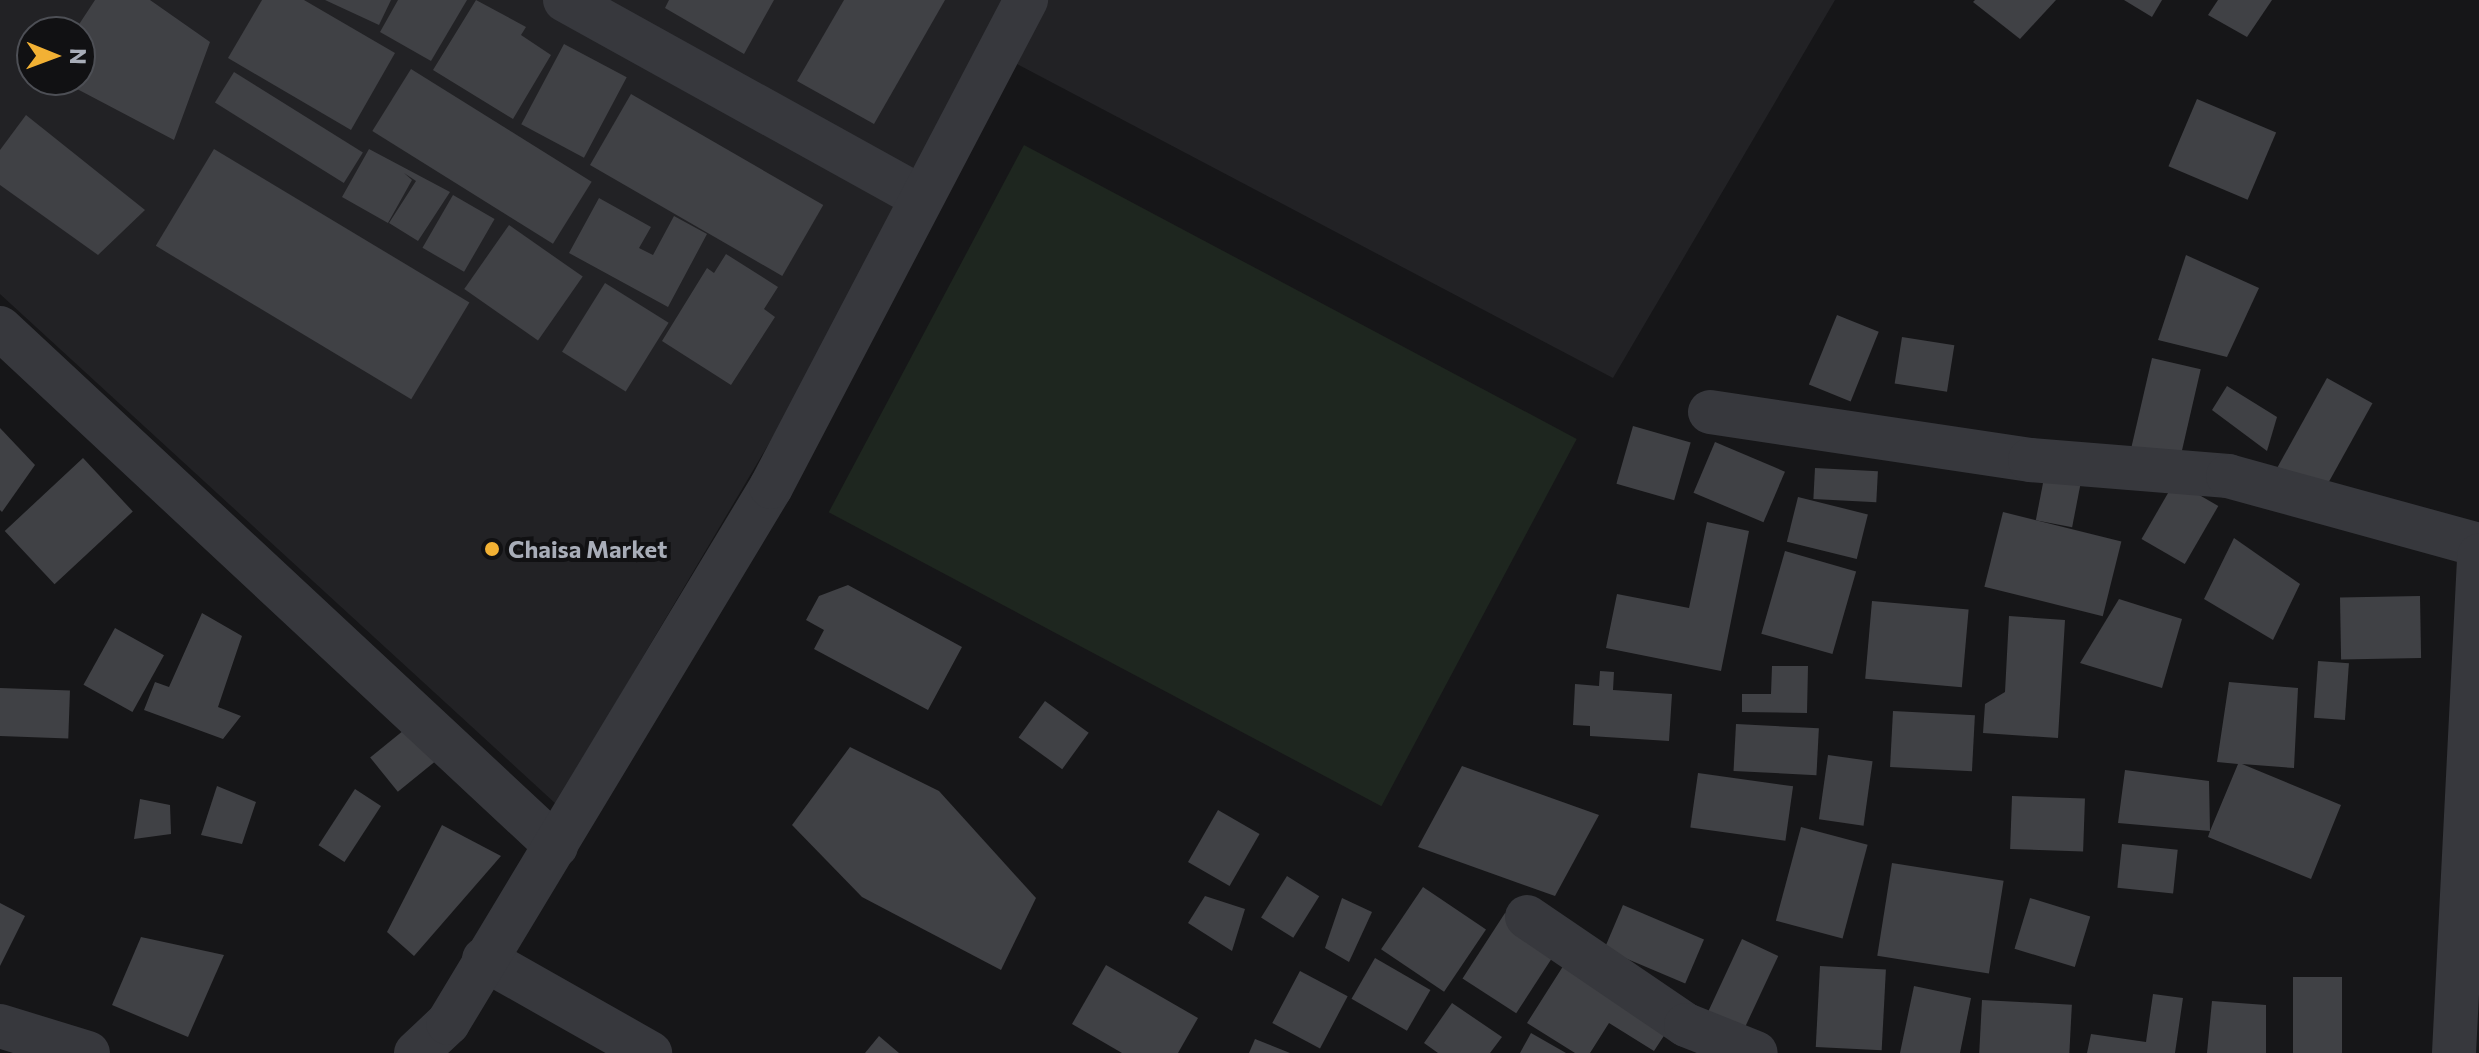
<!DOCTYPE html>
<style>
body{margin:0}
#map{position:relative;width:2479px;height:1053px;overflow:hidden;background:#161618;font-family:Commissioner,sans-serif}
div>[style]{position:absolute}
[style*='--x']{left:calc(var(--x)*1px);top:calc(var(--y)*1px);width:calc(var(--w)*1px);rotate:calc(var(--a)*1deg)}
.built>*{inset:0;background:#222225}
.green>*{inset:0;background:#1e261f;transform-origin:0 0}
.building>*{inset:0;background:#404145;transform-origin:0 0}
.minor>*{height:44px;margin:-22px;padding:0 22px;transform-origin:22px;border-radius:22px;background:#37383d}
.dots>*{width:22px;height:22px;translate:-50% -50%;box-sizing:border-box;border:4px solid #111113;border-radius:50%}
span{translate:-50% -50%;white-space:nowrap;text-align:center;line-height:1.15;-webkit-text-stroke:8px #111113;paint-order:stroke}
.poi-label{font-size:24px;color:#a8adb8;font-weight:700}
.left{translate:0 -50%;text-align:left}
.north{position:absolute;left:16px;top:16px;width:80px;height:80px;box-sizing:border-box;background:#111113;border:2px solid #4d4f55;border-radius:50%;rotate:91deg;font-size:22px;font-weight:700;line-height:32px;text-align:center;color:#a8adb8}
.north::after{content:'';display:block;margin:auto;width:28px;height:36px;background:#f2b134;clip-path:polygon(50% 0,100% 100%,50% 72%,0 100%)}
</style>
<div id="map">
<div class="built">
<i style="clip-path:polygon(evenodd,0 0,1835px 0,1613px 378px,1013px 62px,911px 203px,556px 804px,0 294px,0 0,32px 32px,80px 32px,80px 80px,32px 80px,32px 32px)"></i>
</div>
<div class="green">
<i style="left:1024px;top:145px;width:626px;height:416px;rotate:28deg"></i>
</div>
<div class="building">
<i style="clip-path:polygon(95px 0,150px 0,210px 42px,174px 140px,60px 80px,80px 80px,80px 32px,74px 32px)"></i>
<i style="clip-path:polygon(262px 0,304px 0,395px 53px,351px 130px,228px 58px)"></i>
<i style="clip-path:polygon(325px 0,391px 0,379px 25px)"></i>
<i style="clip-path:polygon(398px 0,467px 0,431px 61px,380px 32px)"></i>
<i style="clip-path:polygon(476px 0,526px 27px,521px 35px,551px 55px,513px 119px,433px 70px)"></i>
<i style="clip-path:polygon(669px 0,774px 0,744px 54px,665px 8px)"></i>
<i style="clip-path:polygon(844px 0,945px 0,874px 124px,797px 81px)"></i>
<i style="clip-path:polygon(2056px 0,2020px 39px,1973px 2px,1975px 0)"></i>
<i style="clip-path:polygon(2124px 0,2162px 0,2152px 17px)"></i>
<i style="clip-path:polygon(2218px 0,2272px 0,2247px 37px,2208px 15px)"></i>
<i style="left:564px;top:44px;width:71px;height:91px;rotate:28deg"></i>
<i style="left:411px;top:69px;width:213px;height:73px;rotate:32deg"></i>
<i style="left:234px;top:72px;width:152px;height:36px;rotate:32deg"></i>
<i style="left:631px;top:94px;width:222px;height:82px;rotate:30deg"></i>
<i style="left:2197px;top:99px;width:86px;height:73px;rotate:23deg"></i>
<i style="clip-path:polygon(26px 115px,145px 210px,98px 255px,0 185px,0 150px)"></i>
<i style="left:214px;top:149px;width:298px;height:113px;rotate:31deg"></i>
<i style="clip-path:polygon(369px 149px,450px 192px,418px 241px,389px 223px,416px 181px,404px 173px,412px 180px,388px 223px,342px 197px)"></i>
<i style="left:453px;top:195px;width:48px;height:61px;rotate:30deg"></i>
<i style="clip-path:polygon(599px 198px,651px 227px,639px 248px,653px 255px,674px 216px,707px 234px,668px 307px,569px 253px)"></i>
<i style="left:509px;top:225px;width:90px;height:78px;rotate:35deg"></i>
<i style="clip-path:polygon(726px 254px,778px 287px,764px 309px,775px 317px,731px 385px,662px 341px,707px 268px,714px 273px)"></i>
<i style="clip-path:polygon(2186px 255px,2259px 288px,2227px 357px,2158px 340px)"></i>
<i style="left:605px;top:283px;width:75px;height:81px;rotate:32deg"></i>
<i style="left:1837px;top:315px;width:45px;height:75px;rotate:22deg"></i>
<i style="left:1902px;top:337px;width:53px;height:47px;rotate:9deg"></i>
<i style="left:2152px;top:358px;width:50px;height:98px;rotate:13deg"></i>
<i style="left:2327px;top:378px;width:52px;height:105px;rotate:29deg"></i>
<i style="clip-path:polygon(2227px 386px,2277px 417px,2267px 451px,2212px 410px)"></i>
<i style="left:1633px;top:426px;width:60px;height:60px;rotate:16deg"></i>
<i style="clip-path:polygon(0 428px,35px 465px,2px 512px,0 510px)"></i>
<i style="left:1715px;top:442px;width:76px;height:55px;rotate:23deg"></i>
<i style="left:83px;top:458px;width:73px;height:107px;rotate:47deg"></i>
<i style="left:1815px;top:468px;width:63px;height:31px;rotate:3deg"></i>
<i style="left:2044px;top:478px;width:37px;height:43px;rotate:11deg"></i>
<i style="left:2175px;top:481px;width:50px;height:67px;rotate:30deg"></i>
<i style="left:1798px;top:497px;width:72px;height:46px;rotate:14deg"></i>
<i style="left:2003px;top:512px;width:122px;height:77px;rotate:14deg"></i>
<i style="clip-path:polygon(1707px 522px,1749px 531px,1721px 671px,1606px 648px,1617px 594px,1689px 608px)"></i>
<i style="clip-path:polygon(2234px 538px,2300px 584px,2273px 640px,2204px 599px)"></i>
<i style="left:1785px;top:551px;width:74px;height:86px;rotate:16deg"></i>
<i style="clip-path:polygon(848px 585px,962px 647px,928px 710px,814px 649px,824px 630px,806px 620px,819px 596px)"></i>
<i style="left:2420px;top:596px;width:62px;height:80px;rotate:89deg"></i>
<i style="clip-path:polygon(2119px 599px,2182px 619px,2162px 688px,2080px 663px)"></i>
<i style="left:1872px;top:601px;width:97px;height:78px;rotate:5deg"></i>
<i style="clip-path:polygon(202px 613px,242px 636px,218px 707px,241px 716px,223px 739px,144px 710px,155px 682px,169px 687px)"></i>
<i style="clip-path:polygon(2009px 616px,2065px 620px,2058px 738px,1983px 733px,1985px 704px,2005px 692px)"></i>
<i style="left:115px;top:628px;width:56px;height:65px;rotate:29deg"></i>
<i style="left:2318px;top:661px;width:31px;height:57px;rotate:4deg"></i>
<i style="clip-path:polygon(1772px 666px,1808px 666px,1807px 713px,1742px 712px,1742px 694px,1771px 694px)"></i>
<i style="clip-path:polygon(1600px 671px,1614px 672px,1613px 690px,1672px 694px,1669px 741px,1590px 736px,1590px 726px,1573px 725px,1575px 684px,1599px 686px)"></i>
<i style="clip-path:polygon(2229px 682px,2298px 688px,2294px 768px,2242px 764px,2341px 805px,2311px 879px,2208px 837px,2210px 831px,2118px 823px,2125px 770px,2209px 781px,2210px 831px,2238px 764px,2217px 762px)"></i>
<i style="left:0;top:688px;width:70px;height:48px;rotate:2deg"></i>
<i style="left:1045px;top:701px;width:54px;height:45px;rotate:36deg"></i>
<i style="left:1893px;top:711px;width:82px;height:56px;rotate:3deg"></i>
<i style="left:1736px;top:724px;width:83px;height:47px;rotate:3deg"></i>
<i style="left:409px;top:726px;width:44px;height:50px;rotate:51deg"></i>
<i style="clip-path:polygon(850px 747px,939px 791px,1036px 898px,1001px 970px,862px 897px,792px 825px)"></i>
<i style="left:1828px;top:755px;width:45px;height:65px;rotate:8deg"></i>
<i style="clip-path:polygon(1462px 766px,1599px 815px,1555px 896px,1418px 847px)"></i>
<i style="left:1698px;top:773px;width:96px;height:55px;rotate:8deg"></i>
<i style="clip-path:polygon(217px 786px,256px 802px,242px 844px,201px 835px)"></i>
<i style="left:355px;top:789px;width:31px;height:67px;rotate:33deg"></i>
<i style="left:2012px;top:796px;width:73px;height:53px;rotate:2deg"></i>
<i style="clip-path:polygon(140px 799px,170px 805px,171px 834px,134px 839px)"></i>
<i style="left:1218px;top:810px;width:48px;height:60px;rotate:30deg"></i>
<i style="clip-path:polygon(442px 825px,501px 856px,414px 956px,387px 932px)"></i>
<i style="left:1801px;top:827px;width:69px;height:97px;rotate:15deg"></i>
<i style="left:2122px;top:844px;width:56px;height:44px;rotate:6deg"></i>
<i style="left:1892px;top:863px;width:113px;height:94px;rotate:9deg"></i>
<i style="left:1287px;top:876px;width:38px;height:49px;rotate:32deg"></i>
<i style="left:1423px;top:887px;width:76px;height:75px;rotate:34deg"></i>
<i style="clip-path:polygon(1205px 896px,1245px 909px,1232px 951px,1188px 923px)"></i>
<i style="clip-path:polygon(1342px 898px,1372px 912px,1349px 962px,1325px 948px)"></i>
<i style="left:2030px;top:898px;width:63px;height:53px;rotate:17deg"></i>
<i style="clip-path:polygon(0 903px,25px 916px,0 966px)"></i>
<i style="left:1623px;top:905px;width:88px;height:48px;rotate:23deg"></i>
<i style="left:1505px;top:913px;width:64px;height:78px;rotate:33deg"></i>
<i style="clip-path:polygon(141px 937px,224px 955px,188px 1037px,112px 1005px)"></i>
<i style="left:1742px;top:939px;width:40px;height:81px;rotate:25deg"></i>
<i style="left:1375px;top:958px;width:64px;height:47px;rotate:30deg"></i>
<i style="clip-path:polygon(1567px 960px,1671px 1025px,1654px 1051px,1609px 1023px,1590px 1053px,1575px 1053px,1527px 1023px)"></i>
<i style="clip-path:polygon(1106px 965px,1198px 1018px,1178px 1053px,1122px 1053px,1072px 1024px)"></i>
<i style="left:1820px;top:966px;width:66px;height:81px;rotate:3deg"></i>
<i style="left:1300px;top:971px;width:54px;height:59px;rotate:28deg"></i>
<i style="left:2293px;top:977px;width:49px;height:76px"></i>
<i style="clip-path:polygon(1914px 986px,1971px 998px,1960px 1053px,1900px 1053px)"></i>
<i style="clip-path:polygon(2153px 994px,2183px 998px,2175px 1053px,2087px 1053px,2091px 1034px,2146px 1042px)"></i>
<i style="left:1982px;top:1000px;width:90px;height:53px;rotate:3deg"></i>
<i style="clip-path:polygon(2212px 1001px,2266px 1005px,2266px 1053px,2207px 1053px)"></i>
<i style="clip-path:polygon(1452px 1003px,1502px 1037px,1490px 1053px,1438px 1053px,1424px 1043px)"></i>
<i style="clip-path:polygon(1531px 1033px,1566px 1053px,1520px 1053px)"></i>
<i style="clip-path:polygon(879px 1036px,899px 1053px,865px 1053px)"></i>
<i style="clip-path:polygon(1255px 1039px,1290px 1053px,1249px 1053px)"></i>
</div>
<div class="minor">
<i style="--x:565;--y:0;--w:406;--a:29"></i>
<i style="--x:0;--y:328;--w:760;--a:42.97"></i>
<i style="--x:1710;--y:412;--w:324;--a:8.5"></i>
<i style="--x:2030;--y:460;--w:199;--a:4.6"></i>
<i style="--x:2228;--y:476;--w:260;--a:15.4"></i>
<i style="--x:1527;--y:917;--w:192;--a:34.2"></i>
<i style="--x:1686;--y:1025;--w:75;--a:21.8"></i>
<i style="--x:484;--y:959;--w:191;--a:29.5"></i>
<i style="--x:0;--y:1026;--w:92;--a:17.1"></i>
<i style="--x:416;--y:1053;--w:44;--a:-43.2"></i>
<i style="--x:448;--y:1023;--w:626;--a:-58.93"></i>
<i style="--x:771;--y:487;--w:550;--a:-62.36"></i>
<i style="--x:2454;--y:1053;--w:498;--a:-87.1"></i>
</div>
<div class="dots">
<i style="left:492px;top:549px;background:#f2b134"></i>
</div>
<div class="poi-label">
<span class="left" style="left:508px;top:549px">Chaisa Market</span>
</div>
<div class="north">N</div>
</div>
